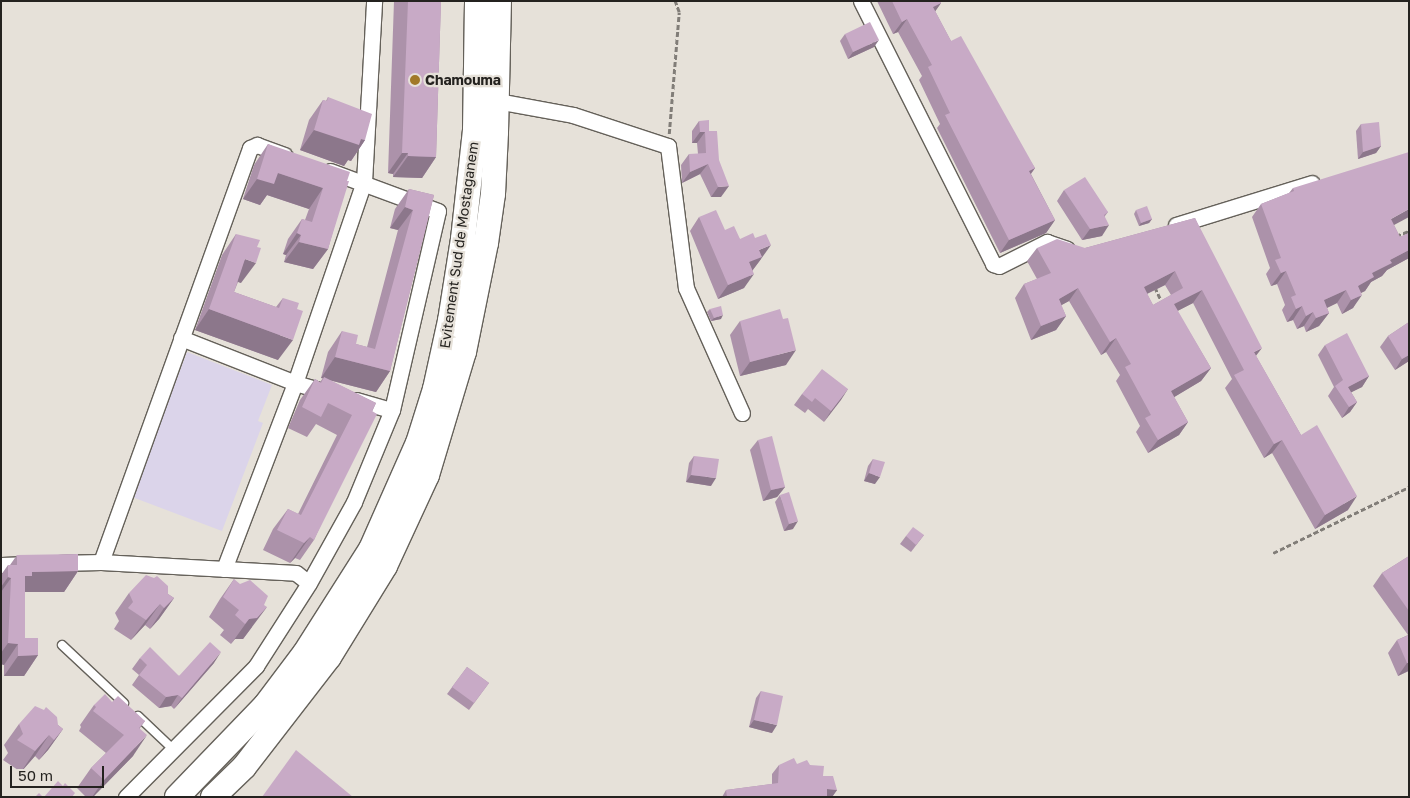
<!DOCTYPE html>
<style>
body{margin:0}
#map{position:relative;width:1410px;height:798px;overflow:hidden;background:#e6e1d9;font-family:"Golos Text",sans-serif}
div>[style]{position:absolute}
.education>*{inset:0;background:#dbd4ea}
.path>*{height:2.5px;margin-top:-1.25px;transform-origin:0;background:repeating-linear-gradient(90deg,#817d78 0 5px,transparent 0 7.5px)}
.roads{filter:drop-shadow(1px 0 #65615a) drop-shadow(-1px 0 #65615a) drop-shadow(0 1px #65615a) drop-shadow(0 -1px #65615a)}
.service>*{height:8px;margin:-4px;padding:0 4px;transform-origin:4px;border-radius:4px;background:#fff}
.minor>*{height:15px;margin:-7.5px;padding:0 7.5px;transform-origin:7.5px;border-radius:7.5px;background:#fff}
.trunk>*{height:24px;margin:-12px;padding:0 12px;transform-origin:12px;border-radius:12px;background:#fff}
.wall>*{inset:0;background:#ac92aa}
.shaded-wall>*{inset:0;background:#8c778b}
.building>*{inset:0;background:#c8aac6}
.dots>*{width:14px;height:14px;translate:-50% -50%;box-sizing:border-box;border:2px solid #e6e1d9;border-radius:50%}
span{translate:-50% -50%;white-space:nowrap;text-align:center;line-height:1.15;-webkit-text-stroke:4.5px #e6e1d9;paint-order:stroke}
.poi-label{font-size:14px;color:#24221f;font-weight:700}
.left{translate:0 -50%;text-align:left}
.street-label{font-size:14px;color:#24221f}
.frame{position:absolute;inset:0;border:2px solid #24221f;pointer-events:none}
.scale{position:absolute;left:10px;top:766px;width:94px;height:22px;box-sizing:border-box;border:2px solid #24221f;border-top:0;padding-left:6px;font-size:15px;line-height:18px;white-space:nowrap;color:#24221f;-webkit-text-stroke:4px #e6e1d9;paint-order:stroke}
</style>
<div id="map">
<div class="education">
<div style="clip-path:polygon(187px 352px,272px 385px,258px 421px,263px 423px,222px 531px,132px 497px)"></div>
</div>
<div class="path">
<div style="left:669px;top:134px;width:122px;rotate:-85.3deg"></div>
<div style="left:679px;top:12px;width:12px;rotate:-110deg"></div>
<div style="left:1396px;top:236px;width:14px;rotate:-21deg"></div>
<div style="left:1155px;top:287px;width:17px;rotate:65deg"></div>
<div style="left:1273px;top:553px;width:151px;rotate:-25.9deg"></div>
</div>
<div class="roads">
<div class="service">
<div style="left:62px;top:645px;width:85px;rotate:43.1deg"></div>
<div style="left:138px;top:716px;width:50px;rotate:43.4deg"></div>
</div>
<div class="minor">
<div style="left:861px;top:1px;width:294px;rotate:63.3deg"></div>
<div style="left:993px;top:264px;width:6px;rotate:18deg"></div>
<div style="left:999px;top:266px;width:54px;rotate:-26.6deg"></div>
<div style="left:1047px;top:242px;width:21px;rotate:19deg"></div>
<div style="left:497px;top:101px;width:77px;rotate:10.4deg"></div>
<div style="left:573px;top:115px;width:100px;rotate:18.1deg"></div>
<div style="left:668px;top:146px;width:143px;rotate:82.8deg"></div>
<div style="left:686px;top:288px;width:137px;rotate:65.9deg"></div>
<div style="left:1176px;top:225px;width:142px;rotate:-17.2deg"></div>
<div style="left:181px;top:338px;width:123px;rotate:21.5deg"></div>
<div style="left:295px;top:383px;width:35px;rotate:16deg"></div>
<div style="left:356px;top:400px;width:37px;rotate:16deg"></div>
<div style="left:101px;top:562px;width:440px;rotate:-70.2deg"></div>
<div style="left:250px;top:148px;width:8px;rotate:-23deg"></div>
<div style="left:257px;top:145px;width:29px;rotate:20deg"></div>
<div style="left:57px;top:563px;width:44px;rotate:-1.3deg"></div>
<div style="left:101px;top:562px;width:195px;rotate:3.2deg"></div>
<div style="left:296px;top:573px;width:16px;rotate:38deg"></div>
<div style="left:1px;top:565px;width:31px;rotate:-2deg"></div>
<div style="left:224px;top:569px;width:199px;rotate:-69.1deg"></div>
<div style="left:295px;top:383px;width:213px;rotate:-71.1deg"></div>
<div style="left:364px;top:182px;width:181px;rotate:-86.8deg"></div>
<div style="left:126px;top:797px;width:185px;rotate:-45.2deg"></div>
<div style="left:256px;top:666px;width:98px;rotate:-57.4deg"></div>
<div style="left:309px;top:583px;width:93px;rotate:-60.9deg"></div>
<div style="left:354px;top:502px;width:100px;rotate:-67.6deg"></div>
<div style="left:392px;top:410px;width:204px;rotate:-77deg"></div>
<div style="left:438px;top:211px;width:115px;rotate:-159.7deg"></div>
</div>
<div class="trunk">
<div style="left:177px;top:797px;width:127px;rotate:-46deg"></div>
<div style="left:265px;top:706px;width:66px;rotate:-53deg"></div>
<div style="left:305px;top:653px;width:123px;rotate:-57.6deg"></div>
<div style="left:371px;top:549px;width:116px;rotate:-66.1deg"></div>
<div style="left:418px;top:443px;width:57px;rotate:-72.5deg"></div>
<div style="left:435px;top:389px;width:70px;rotate:-77.6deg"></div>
<div style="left:450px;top:321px;width:83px;rotate:-81deg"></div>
<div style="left:463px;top:239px;width:110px;rotate:-83.7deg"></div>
<div style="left:475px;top:130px;width:129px;rotate:-89.1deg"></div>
<div style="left:213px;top:797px;width:43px;rotate:-44.1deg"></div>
<div style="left:244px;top:767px;width:139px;rotate:-52.3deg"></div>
<div style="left:329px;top:657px;width:107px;rotate:-58.4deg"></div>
<div style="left:385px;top:566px;width:100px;rotate:-65.2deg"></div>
<div style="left:427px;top:475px;width:128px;rotate:-73.3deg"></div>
<div style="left:464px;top:352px;width:111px;rotate:-78.6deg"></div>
<div style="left:486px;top:243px;width:49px;rotate:-81.9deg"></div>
<div style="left:493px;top:194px;width:62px;rotate:-87.2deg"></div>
<div style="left:496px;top:132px;width:131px;rotate:-88.7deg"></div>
</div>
</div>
<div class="wall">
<div style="clip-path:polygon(394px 1px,441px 1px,436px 157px,422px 178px,393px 177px,393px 174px,388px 173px)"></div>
<div style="clip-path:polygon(877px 1px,940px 1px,941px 3px,935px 11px,951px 41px,1035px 168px,1031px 174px,1055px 220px,1046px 233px,1000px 253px,937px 128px,940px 124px,919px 80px,922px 76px,898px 32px,893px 34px)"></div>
<div style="clip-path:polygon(845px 34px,874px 47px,848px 59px,840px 41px)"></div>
<div style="clip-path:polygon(328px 97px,365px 140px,351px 161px,348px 160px,344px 166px,300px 150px,309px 120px,323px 100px,326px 101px)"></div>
<div style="clip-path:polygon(699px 121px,709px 131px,721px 197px,711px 197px,700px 174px,682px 183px,681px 165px,689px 154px,698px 154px,697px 143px,692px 143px,692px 131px)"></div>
<div style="clip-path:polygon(1361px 124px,1381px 146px,1376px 153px,1358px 159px,1356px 131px)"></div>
<div style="clip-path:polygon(268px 144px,347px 181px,328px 249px,313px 269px,284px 262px,286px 255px,283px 254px,288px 239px,302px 219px,305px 220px,309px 209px,267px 195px,260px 205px,243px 199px,254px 165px)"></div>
<div style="clip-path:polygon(1293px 188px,1394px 225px,1400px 237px,1409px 233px,1409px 258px,1387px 270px,1382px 276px,1371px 282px,1365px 291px,1361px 293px,1353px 308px,1342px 314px,1337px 303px,1327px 308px,1329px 313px,1319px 326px,1306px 332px,1304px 326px,1297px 329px,1293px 320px,1287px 322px,1282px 310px,1285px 305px,1277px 284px,1271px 286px,1266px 274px,1270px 268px,1252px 217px,1261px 204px,1289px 193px)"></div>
<div style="clip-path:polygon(409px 189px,434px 195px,390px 371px,376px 392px,329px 380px,376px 403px,314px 540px,300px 560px,295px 558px,290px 563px,263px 550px,273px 529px,288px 509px,298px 514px,337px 435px,316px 424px,307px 437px,288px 428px,300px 400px,315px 379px,320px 382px,323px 378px,321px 378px,328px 352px,342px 331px,356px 344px,367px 347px,398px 230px,390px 228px,395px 209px)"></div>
<div style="clip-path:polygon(1064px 190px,1108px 212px,1105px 216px,1102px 236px,1082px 240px,1057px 201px)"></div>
<div style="clip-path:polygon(1136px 210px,1152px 219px,1149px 223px,1139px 226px,1134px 214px)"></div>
<div style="clip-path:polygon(699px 217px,740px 239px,761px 259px,752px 271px,744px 288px,718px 299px,690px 231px)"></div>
<div style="clip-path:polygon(evenodd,1195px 218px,1256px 356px,1301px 435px,1348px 510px,1315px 529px,1272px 453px,1264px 458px,1225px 388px,1232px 379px,1193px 303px,1177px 311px,1211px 368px,1201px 381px,1174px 397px,1188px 422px,1179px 435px,1148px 453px,1136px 432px,1140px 426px,1116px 381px,1120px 375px,1106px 352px,1101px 355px,1069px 301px,1061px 305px,1066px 316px,1056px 330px,1031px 340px,1015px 298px,1024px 284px,1037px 279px,1027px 261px,1037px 248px,1085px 248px,1195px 218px,1165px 285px,1171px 295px,1153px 305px,1147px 294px,1165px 285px)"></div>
<div style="clip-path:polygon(236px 234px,241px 283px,238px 282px,234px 292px,276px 307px,283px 298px,278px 360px,195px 330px,222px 255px)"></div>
<div style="clip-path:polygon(710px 309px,721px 319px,711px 321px,707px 312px)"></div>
<div style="clip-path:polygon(740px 321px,786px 365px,740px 376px,730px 335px)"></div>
<div style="clip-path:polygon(1409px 322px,1409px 361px,1395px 370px,1380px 347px,1388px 336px)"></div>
<div style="clip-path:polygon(1325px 345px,1369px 376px,1362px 387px,1351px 392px,1357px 402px,1350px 412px,1342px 418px,1328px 396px,1334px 387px,1318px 355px)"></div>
<div style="clip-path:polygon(848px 389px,824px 422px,808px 409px,805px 413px,794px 405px,802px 394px)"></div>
<div style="clip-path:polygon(758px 440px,785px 487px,777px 497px,763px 501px,750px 450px)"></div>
<div style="clip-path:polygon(694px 456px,711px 486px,686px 482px,689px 463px)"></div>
<div style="clip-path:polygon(873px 459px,875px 484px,864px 481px,868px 466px)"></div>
<div style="clip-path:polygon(780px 495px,793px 529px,784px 531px,775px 502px)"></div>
<div style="clip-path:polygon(924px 535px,911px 552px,900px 544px,906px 536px)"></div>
<div style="clip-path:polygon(17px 555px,78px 571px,64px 592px,25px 592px,25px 638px,38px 655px,24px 676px,4px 676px,4px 665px,1px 664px,1px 575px,8px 565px,10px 565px)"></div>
<div style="clip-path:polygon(1409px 556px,1409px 671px,1398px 676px,1388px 653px,1397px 640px,1408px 635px,1373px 586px,1382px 573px)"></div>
<div style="clip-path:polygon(234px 579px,252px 627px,243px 639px,235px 639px,231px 644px,220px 635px,224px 630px,209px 617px,220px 599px)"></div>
<div style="clip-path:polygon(129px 593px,168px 594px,174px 598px,159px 619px,150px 629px,145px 625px,131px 640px,114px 629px,119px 621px,115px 613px)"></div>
<div style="clip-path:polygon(140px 658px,179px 676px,214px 663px,174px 709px,171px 706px,159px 708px,132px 685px,139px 675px,132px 669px)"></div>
<div style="clip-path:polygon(467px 667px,489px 683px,469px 710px,447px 694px)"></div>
<div style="clip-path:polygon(761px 691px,772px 733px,749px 727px,756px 698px)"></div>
<div style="clip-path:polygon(112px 702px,145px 721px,140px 728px,133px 756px,93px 797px,86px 797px,77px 788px,91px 768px,106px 753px,79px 731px,81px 727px,80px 725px,94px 705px)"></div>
<div style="clip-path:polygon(19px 724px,58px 725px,63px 729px,48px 750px,39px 760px,35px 756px,21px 772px,3px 760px,8px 753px,4px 745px)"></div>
<div style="clip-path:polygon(797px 764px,810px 765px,823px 776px,837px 790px,832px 797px,722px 797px,726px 790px,772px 784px,772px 774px,779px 765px)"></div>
</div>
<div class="shaded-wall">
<div style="clip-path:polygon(941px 3px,932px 16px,933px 7px)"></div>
<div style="clip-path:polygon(907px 19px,898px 32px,893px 34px,902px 22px)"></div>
<div style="clip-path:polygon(879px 40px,874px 47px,848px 59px,853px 52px)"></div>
<div style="clip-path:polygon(314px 130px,361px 139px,365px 140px,351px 161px,348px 160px,344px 166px,300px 150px)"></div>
<div style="clip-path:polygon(700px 132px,705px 132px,697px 143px,692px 143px)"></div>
<div style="clip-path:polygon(1381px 146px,1376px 153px,1358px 159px,1363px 152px)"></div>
<div style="clip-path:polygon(402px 153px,408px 153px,393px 174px,388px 173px)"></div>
<div style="clip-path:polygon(408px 156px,436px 157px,422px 178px,393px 177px)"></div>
<div style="clip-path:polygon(708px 164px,700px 174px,682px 183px,690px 172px)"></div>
<div style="clip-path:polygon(1035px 168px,1026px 180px,1029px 171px)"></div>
<div style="clip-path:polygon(278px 173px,323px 188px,309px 209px,267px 195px,260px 205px,243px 199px,257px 179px)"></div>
<div style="clip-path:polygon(729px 186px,721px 197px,711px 197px,718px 187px)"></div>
<div style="clip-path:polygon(405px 207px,413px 210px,398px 230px,390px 228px)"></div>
<div style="clip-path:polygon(1409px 209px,1409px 217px,1381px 232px,1391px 219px)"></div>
<div style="clip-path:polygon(1152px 219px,1149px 223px,1139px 226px,1141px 223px)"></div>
<div style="clip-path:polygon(1055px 220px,1046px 233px,1000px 253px,1009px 240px)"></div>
<div style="clip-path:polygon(1109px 225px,1102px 236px,1082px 240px,1090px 229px)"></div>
<div style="clip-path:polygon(297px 233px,301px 235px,286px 255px,283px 254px)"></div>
<div style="clip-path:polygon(299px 242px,328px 249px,313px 269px,284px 262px)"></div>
<div style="clip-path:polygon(771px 245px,761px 259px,752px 271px,749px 262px,759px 250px)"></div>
<div style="clip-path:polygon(1409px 250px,1409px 258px,1387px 270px,1382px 276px,1371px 282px,1365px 291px,1350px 298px,1358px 286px,1372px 273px,1390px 260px)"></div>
<div style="clip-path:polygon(245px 259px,256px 263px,241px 283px,231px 279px)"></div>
<div style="clip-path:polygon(1175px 271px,1165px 285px,1134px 300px,1144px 287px)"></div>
<div style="clip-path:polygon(1286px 271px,1277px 284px,1271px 286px,1281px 273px)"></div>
<div style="clip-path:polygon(754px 274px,744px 288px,718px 299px,728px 285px)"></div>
<div style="clip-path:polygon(1078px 288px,1069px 301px,1049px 312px,1059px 299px)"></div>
<div style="clip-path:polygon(1202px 290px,1193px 303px,1164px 318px,1174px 304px)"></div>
<div style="clip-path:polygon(1346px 290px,1337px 303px,1314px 314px,1324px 300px)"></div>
<div style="clip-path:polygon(1362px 295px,1353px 308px,1342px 314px,1351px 300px)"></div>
<div style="clip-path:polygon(1302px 306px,1293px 320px,1287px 322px,1296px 309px)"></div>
<div style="clip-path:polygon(209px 309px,293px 340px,278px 360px,195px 330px)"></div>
<div style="clip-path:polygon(1313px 312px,1304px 326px,1297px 329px,1306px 316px)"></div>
<div style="clip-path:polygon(1329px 313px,1319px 326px,1306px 332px,1316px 318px)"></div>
<div style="clip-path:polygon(723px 315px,721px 319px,711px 321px,714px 318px)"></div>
<div style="clip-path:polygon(1066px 316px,1056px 330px,1031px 340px,1041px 326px)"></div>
<div style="clip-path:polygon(1116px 338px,1106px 352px,1101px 355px,1110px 342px)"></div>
<div style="clip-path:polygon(1262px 348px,1252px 361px,1254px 352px)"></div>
<div style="clip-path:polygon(796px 350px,786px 365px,740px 376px,750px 362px)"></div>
<div style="clip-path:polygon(1409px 355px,1409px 361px,1395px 370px,1402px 359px)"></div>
<div style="clip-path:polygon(335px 357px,390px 371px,376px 392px,321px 378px)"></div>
<div style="clip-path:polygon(1211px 368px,1201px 381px,1161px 405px,1171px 391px)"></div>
<div style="clip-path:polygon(1369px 376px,1362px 387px,1342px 397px,1348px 387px)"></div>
<div style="clip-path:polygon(848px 389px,841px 400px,824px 422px,831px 411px)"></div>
<div style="clip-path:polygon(1357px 402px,1350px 412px,1342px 418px,1349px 407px)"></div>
<div style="clip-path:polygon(1188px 422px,1179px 435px,1148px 453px,1158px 440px)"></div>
<div style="clip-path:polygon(1282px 440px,1272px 453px,1264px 458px,1274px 444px)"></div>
<div style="clip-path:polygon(869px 473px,880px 477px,875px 484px,864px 481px)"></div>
<div style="clip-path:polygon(691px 475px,716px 478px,711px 486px,686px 482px)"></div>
<div style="clip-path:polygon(785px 487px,777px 497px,763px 501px,771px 490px)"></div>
<div style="clip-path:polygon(1357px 496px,1348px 510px,1315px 529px,1325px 515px)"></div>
<div style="clip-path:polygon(798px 521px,793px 529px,784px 531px,789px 524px)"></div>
<div style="clip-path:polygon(310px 537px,295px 558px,290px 563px,304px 543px)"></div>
<div style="clip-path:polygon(78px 571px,64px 592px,20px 592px,25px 576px,32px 572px)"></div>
<div style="clip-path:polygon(8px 577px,11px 578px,1px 592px,1px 587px)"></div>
<div style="clip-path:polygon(174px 598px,159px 619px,150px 629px,164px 608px)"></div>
<div style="clip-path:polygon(160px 604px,145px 625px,131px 640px,146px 620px)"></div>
<div style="clip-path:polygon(267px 607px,243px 639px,235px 639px,231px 644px,249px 619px)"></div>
<div style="clip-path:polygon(8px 643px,18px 644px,4px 665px,1px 664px,1px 653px)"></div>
<div style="clip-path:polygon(221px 652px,214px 663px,174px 709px,182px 698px)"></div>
<div style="clip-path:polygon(38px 655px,24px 676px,4px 676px,18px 656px)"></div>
<div style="clip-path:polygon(1409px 662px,1408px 671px,1398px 676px,1407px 663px)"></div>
<div style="clip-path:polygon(178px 695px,171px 706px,159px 708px,166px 697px)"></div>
<div style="clip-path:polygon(754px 720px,777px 725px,772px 733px,749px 727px)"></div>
<div style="clip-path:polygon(63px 729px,48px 750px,39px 760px,54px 740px)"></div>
<div style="clip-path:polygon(49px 735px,35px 756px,21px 772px,35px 751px)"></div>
<div style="clip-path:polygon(147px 735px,133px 756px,93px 797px,92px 797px,104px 780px)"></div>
<div style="clip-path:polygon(827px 789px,837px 790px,832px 797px,822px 797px)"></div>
</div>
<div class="building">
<div style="clip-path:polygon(408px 1px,441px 1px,436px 157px,408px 156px,408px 153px,402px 153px)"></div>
<div style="clip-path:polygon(892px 1px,940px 1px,941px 3px,933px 7px,951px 41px,961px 36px,1035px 168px,1029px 171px,1055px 220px,1009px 240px,945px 115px,950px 113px,928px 67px,932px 65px,907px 19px,902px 22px)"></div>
<div style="clip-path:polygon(870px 22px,879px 40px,853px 52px,845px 34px)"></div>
<div style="clip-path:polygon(328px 97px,372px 114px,365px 140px,361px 139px,359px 145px,314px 130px,323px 100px,327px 101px)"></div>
<div style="clip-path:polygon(709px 120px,709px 131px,717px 131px,719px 160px,729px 186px,718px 187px,708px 164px,690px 172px,689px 154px,706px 153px,705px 132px,700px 132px,699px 121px)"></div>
<div style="clip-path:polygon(1379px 122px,1381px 146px,1363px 152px,1361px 124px)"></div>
<div style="clip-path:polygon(268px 144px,350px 172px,347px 181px,349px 181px,328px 249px,299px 242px,301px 235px,297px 233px,302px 219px,312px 222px,323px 188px,278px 173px,274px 184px,257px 179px)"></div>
<div style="clip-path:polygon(1409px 152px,1409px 209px,1391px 219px,1400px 237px,1409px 233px,1409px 250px,1390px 260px,1392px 263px,1372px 273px,1374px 277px,1358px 286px,1362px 295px,1351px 300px,1346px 290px,1324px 300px,1329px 313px,1316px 318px,1313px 312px,1306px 316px,1302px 306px,1296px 309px,1291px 297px,1296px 295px,1286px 271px,1281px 273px,1275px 260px,1281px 258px,1261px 204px,1294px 191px,1293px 188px)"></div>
<div style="clip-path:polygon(1085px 177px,1108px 212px,1104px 215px,1109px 225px,1090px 229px,1064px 190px)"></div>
<div style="clip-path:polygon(409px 189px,434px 195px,390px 371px,335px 357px,342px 331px,358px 335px,356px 344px,375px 349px,413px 210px,405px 207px)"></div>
<div style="clip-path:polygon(1147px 206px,1152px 219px,1141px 223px,1136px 210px)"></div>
<div style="clip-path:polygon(716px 210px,725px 230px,734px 226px,740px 239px,753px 233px,755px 238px,766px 234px,771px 245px,759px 250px,762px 257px,749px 262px,754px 274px,728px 285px,699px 217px)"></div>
<div style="clip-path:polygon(evenodd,1195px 218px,1262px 348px,1254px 352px,1301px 435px,1317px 425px,1357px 496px,1325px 515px,1282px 440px,1274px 444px,1234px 375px,1244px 370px,1202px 290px,1174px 304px,1211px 368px,1171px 391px,1188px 422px,1158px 440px,1145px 418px,1151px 415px,1125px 367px,1131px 364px,1116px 338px,1110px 342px,1078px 288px,1059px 299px,1066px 316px,1041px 326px,1024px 284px,1051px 273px,1037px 248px,1057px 239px,1085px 248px,1195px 218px,1175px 271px,1183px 288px,1153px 305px,1144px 287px,1175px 271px)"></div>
<div style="clip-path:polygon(236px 234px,260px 240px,257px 247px,261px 248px,256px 263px,245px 259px,234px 292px,279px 308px,283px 298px,299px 303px,297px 309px,303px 311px,293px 340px,209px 309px)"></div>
<div style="clip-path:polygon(721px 306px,723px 315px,714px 318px,710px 309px)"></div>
<div style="clip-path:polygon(780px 309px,783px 319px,788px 318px,796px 350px,750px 362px,740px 321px)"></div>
<div style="clip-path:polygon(1409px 322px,1409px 355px,1402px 359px,1388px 336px)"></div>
<div style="clip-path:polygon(1347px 333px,1369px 376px,1348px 387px,1357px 402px,1349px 407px,1335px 386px,1343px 380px,1325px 345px)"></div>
<div style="clip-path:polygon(822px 369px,848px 389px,831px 411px,815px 398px,812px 402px,802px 394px)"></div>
<div style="clip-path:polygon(324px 377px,376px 403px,372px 411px,377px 414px,314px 540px,310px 537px,304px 543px,277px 530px,288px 509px,301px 515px,352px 415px,328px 403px,321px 417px,302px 407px,315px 379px,321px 383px)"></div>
<div style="clip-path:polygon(772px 436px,785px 487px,771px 490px,758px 440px)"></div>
<div style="clip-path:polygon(694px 456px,719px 459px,716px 478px,691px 475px)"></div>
<div style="clip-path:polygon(873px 459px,885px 462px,880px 477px,869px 473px)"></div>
<div style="clip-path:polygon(789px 492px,798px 521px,789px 524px,780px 495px)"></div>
<div style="clip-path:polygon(913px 527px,924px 535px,916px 545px,906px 536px)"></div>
<div style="clip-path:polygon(78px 554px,78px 571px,32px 572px,32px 576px,25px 576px,25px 638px,38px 638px,38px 655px,18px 656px,18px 644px,8px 643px,11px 578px,8px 577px,8px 565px,17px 565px,17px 555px)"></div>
<div style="clip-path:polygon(1409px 556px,1409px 611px,1382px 573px)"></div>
<div style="clip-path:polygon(146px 575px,154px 578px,157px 576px,168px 586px,168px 594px,174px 598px,164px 608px,160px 604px,146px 620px,128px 608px,133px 602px,129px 593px)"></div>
<div style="clip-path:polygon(234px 579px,240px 584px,250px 580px,268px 596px,264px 605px,267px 607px,257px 618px,249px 619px,245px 624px,235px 615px,239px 610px,223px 597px)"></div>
<div style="clip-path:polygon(1409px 635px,1409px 663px,1407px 663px,1397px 640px)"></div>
<div style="clip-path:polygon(210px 642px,221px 652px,182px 698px,178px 695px,166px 697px,139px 675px,147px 665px,140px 658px,150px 647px,179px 676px)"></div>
<div style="clip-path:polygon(467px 667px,489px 683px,474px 703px,452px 687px)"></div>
<div style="clip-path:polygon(761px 691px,783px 696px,777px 725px,754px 720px)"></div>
<div style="clip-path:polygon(105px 694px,112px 702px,118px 696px,145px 721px,139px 728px,147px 735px,104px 780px,91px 768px,124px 735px,93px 711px,96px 707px,94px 705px)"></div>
<div style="clip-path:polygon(35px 706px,44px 710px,46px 707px,57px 717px,58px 725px,63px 729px,54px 740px,49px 735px,35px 751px,17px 740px,23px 734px,19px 724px)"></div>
<div style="clip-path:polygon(296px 750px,353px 797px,262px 797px)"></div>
<div style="clip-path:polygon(794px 758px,797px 764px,807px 760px,810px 765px,824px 766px,823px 776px,833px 776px,837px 790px,827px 789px,827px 797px,727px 797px,726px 790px,778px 783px,779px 765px)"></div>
<div style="clip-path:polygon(58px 781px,63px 786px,65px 783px,75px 793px,72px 797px,44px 797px)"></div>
<div style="clip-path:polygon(39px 793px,43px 797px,35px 797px)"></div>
</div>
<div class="dots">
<div style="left:415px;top:80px;background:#a17927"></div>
</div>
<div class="poi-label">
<span class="left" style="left:425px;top:80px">Chamouma</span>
</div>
<div class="street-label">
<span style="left:459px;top:245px;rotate:-82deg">Evitement Sud de Mostaganem</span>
</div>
<div class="frame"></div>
<div class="scale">50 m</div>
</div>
